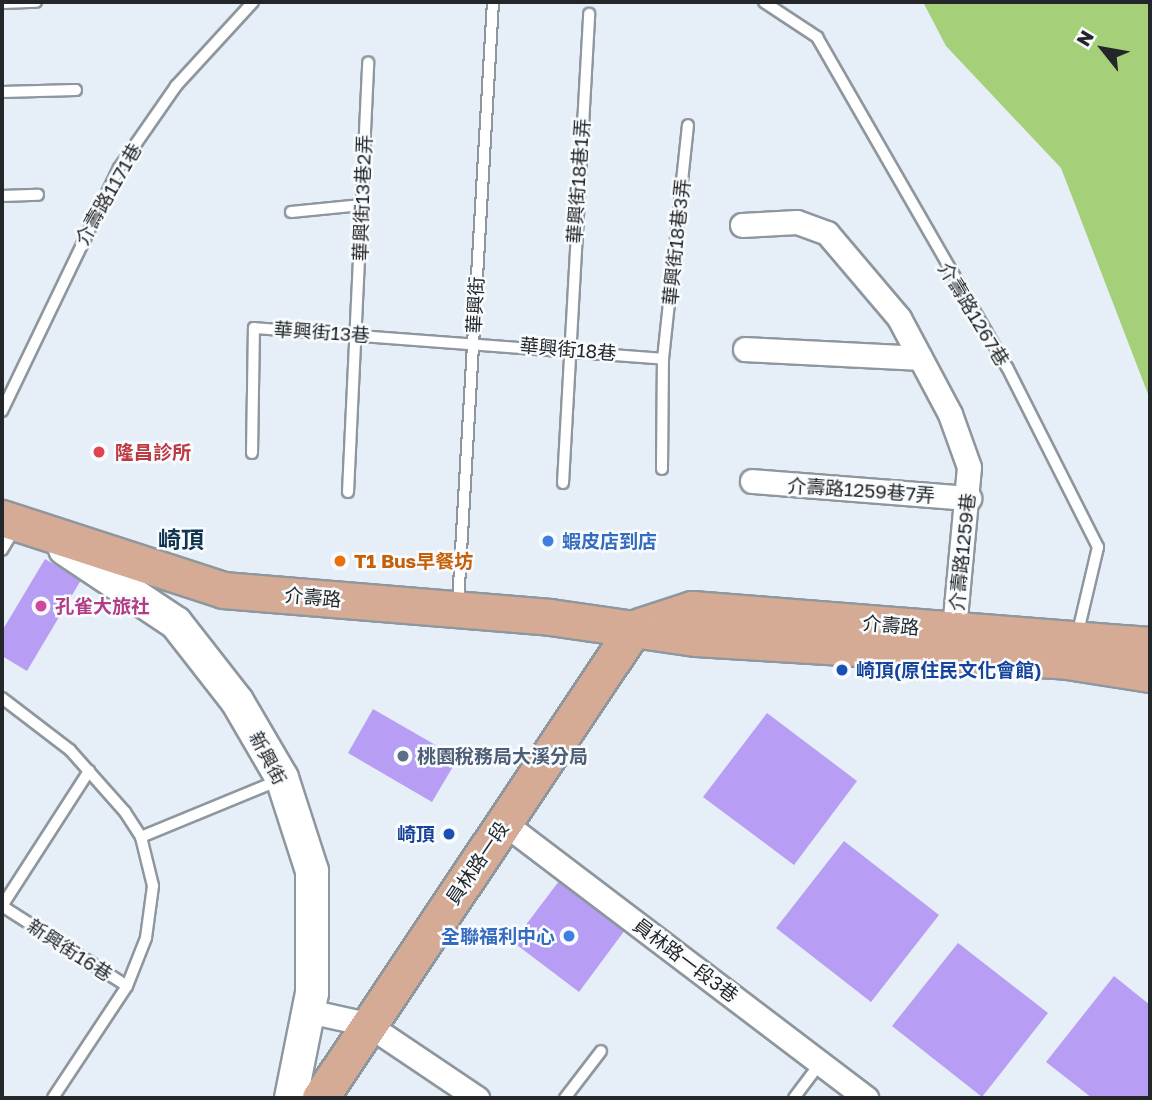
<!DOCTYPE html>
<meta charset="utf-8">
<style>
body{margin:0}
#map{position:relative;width:1152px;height:1100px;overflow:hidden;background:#e6eff7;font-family:"Golos Text","Noto Sans TC",sans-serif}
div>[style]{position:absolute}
.forest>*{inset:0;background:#a5cf78}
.building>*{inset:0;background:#b79ef4}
.roads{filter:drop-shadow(2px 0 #8e979e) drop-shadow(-2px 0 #8e979e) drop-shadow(0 2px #8e979e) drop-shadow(0 -2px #8e979e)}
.lane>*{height:10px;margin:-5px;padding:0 5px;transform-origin:5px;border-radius:5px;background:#fff}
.street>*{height:23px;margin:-11.5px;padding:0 11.5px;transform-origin:11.5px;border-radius:11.5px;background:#fff}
.secondary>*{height:32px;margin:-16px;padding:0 16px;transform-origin:16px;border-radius:16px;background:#fff}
.primary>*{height:35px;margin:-17.5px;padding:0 17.5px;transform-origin:17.5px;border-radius:17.5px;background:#d6ab95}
.dots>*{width:19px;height:19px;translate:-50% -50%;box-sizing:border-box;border:4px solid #f8fcff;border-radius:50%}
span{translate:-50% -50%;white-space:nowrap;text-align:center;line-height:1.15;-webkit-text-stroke:5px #f8fcff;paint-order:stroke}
.street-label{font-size:19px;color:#24272a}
.health-label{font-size:19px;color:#be3a42;font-weight:700}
.left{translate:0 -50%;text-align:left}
.shop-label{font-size:19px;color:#366cbe;font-weight:700}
.right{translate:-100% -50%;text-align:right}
.food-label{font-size:19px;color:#c56008;font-weight:700}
.hotel-label{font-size:19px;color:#b23c85;font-weight:700}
.transit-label{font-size:19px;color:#164399;font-weight:700}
.service-label{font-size:19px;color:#4e5e75;font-weight:700}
.quarter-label{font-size:23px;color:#10344d;font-weight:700}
.frame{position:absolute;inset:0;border:4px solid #24272a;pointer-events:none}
.north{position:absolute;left:1068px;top:14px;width:70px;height:70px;-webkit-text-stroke:5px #f8fcff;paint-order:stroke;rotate:301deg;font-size:19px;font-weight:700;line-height:28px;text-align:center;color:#24272a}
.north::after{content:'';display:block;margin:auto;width:24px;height:32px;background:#24272a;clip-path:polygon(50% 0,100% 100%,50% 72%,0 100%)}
</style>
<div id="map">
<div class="forest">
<div style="clip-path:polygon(923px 2px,1150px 2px,1150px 502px,1148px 394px,1061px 168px,946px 46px)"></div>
</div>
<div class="building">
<div style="clip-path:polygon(45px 559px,81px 580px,27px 671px,2px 656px,2px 631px)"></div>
<div style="clip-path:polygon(373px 709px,458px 758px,432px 802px,348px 753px)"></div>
<div style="clip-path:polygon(767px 713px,857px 781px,794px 865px,703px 797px)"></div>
<div style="clip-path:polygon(844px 841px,939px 915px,871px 1002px,776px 928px)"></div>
<div style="clip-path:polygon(559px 881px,625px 930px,579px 992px,513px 942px)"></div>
<div style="clip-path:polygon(958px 943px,1048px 1013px,982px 1097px,892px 1026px)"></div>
<div style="clip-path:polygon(1114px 976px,1150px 1005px,1150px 1098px,1092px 1098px,1046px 1062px)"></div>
</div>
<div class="roads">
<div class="lane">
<div style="left:764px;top:2px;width:64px;rotate:33.4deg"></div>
<div style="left:817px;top:37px;width:381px;rotate:60.1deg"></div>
<div style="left:1007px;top:367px;width:202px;rotate:63.2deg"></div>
<div style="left:1098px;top:547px;width:91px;rotate:103.3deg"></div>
<div style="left:2px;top:3px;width:34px;rotate:-2deg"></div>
<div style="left:2px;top:92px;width:74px;rotate:-1.5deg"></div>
<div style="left:2px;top:196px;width:36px;rotate:-2deg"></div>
<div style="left:291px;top:212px;width:71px;rotate:-5.6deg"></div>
<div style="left:2px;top:411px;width:270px;rotate:-64.3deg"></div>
<div style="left:119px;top:168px;width:100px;rotate:-55.2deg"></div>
<div style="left:176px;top:86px;width:114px;rotate:-47.5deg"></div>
<div style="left:252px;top:453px;width:125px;rotate:-89.1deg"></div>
<div style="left:254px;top:328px;width:410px;rotate:4.3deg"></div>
<div style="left:662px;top:469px;width:110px;rotate:-89.5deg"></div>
<div style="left:663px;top:359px;width:235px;rotate:-83.9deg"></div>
<div style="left:563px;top:483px;width:470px;rotate:-86.8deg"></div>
<div style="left:348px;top:492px;width:430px;rotate:-87.3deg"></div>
<div style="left:2px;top:550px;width:26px;rotate:-59deg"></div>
<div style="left:458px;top:603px;width:602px;rotate:-86.67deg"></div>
<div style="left:2px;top:698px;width:86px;rotate:37.4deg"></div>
<div style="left:70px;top:750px;width:83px;rotate:48.4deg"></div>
<div style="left:125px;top:812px;width:30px;rotate:57deg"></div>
<div style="left:141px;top:837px;width:50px;rotate:76.2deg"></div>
<div style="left:153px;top:886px;width:52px;rotate:97.7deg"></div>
<div style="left:146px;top:938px;width:52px;rotate:111.6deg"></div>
<div style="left:127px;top:986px;width:134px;rotate:123.5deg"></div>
<div style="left:141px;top:837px;width:149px;rotate:-22.4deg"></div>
<div style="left:2px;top:906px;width:161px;rotate:-57.2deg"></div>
<div style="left:2px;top:906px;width:148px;rotate:32.6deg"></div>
<div style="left:565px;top:1098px;width:59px;rotate:-52.5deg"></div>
<div style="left:794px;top:1098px;width:45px;rotate:-53.1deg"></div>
</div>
<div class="street">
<div style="left:742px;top:225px;width:55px;rotate:-3.1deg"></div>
<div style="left:797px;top:222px;width:32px;rotate:20deg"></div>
<div style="left:827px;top:233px;width:111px;rotate:49.7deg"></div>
<div style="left:899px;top:318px;width:109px;rotate:62deg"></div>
<div style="left:950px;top:414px;width:56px;rotate:70.3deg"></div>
<div style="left:969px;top:467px;width:164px;rotate:95.3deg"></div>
<div style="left:745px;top:349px;width:175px;rotate:2.9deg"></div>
<div style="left:752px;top:481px;width:218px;rotate:4.5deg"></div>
<div style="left:504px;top:823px;width:455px;rotate:37.2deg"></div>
<div style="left:308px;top:1011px;width:60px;rotate:12.4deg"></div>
<div style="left:367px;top:1024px;width:133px;rotate:33.9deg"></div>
</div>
<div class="secondary">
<div style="left:65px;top:549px;width:133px;rotate:33.7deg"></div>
<div style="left:176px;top:623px;width:99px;rotate:52deg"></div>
<div style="left:237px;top:701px;width:89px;rotate:59.7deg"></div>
<div style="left:282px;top:778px;width:98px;rotate:72.1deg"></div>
<div style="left:312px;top:871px;width:122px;rotate:90deg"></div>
<div style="left:312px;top:993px;width:107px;rotate:101.3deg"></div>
</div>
<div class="primary">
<div style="left:2px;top:518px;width:232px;rotate:18deg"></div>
<div style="left:223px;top:590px;width:328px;rotate:4.7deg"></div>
<div style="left:550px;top:617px;width:148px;rotate:8.2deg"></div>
<div style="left:696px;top:638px;width:372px;rotate:3.5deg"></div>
<div style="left:1067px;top:661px;width:84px;rotate:8.9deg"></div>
<div style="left:640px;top:626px;width:55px;rotate:-18.1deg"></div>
<div style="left:692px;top:609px;width:459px;rotate:4.5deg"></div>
<div style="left:320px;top:1098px;width:565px;rotate:-56.25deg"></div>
</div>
</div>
<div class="dots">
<div style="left:99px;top:452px;background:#e0444e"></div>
<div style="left:548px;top:541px;background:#3f7fe0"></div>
<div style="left:340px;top:561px;background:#e8710a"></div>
<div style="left:41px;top:606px;background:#d1479c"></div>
<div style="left:842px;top:670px;background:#1a4fb4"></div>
<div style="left:403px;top:756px;background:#5c6f8a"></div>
<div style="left:449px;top:834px;background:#1a4fb4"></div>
<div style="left:569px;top:936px;background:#3f7fe0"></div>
</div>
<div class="street-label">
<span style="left:578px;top:181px;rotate:-86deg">華興街18巷1弄</span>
<span style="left:108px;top:194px;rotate:-60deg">介壽路1171巷</span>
<span style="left:362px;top:198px;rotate:-88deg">華興街13巷2弄</span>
<span style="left:676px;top:242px;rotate:-84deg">華興街18巷3弄</span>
<span style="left:475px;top:305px;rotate:-87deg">華興街</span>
<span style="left:974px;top:314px;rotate:59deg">介壽路1267巷</span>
<span style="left:322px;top:332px;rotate:4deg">華興街13巷</span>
<span style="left:568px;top:349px;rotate:5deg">華興街18巷</span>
<span style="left:861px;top:490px;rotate:4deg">介壽路1259巷7弄</span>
<span style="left:962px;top:552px;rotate:-84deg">介壽路1259巷</span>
<span style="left:313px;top:597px;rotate:5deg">介壽路</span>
<span style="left:891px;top:625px;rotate:5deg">介壽路</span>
<span style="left:268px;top:758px;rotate:62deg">新興街</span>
<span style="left:477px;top:863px;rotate:-56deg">員林路一段</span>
<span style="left:70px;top:950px;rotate:33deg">新興街16巷</span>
<span style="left:686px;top:960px;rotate:37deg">員林路一段3巷</span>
</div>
<div class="health-label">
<span class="left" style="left:115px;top:452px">隆昌診所</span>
</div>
<div class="shop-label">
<span class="left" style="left:562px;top:541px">蝦皮店到店</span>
<span class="right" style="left:555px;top:936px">全聯福利中心</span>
</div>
<div class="food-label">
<span class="left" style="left:354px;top:561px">T1 Bus早餐坊</span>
</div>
<div class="hotel-label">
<span class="left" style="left:55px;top:606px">孔雀大旅社</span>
</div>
<div class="transit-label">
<span class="left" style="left:856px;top:670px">崎頂(原住民文化會館)</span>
<span class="right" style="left:435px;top:834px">崎頂</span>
</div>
<div class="service-label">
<span class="left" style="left:417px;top:756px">桃園稅務局大溪分局</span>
</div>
<div class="quarter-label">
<span style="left:181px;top:539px">崎頂</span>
</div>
<div class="frame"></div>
<div class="north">N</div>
</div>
